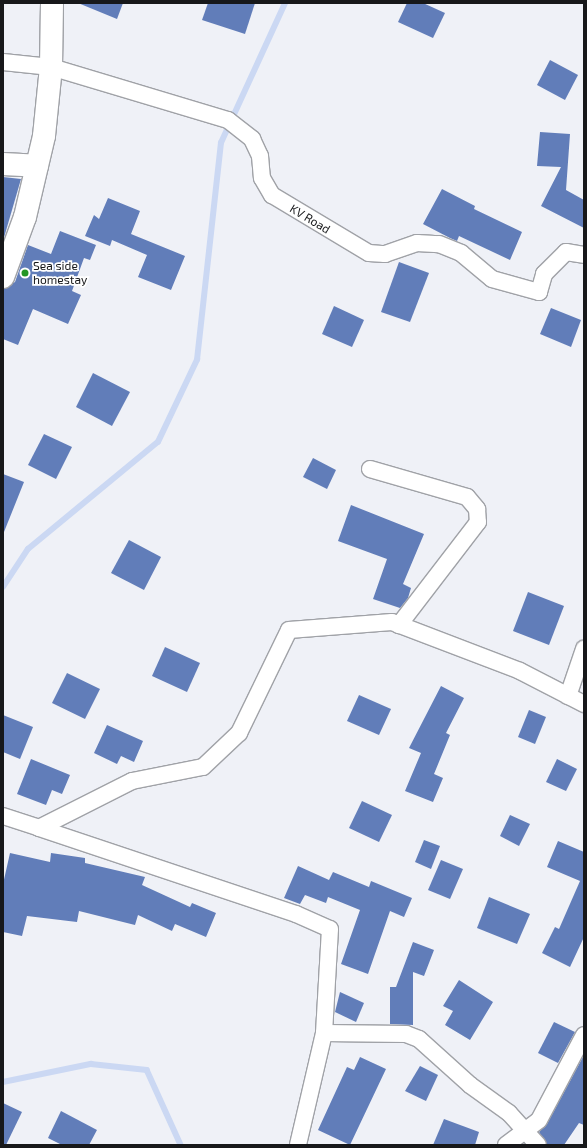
<!DOCTYPE html>
<style>
body{margin:0}
#map{position:relative;width:587px;height:1148px;overflow:hidden;background:#eff1f7;font-family:"Exo 2",sans-serif}
div>[style]{position:absolute}
.stream>*{height:5.5px;margin:-2.75px;padding:0 2.75px;transform-origin:2.75px;border-radius:2.75px;background:#cbd8f3}
.building>*{inset:0;background:#617db9}
.roads{filter:drop-shadow(1px 0 #a0a2a7) drop-shadow(-1px 0 #a0a2a7) drop-shadow(0 1px #a0a2a7) drop-shadow(0 -1px #a0a2a7)}
.street>*{height:16px;margin:-8px;padding:0 8px;transform-origin:8px;border-radius:8px;background:#fff}
.secondary>*{height:22px;margin:-11px;padding:0 11px;transform-origin:11px;border-radius:11px;background:#fff}
.dots>*{width:11px;height:11px;translate:-50% -50%;box-sizing:border-box;border:2px solid #fff;border-radius:50%}
span{translate:-50% -50%;white-space:nowrap;text-align:center;line-height:1.15;-webkit-text-stroke:3.5px #fff;paint-order:stroke}
.street-label{font-size:12px;color:#17181a}
.poi-label{font-size:12px;color:#17181a}
.left{translate:0 -50%;text-align:left}
.frame{position:absolute;inset:0;border:4px solid #17181a;pointer-events:none}
</style>
<div id="map">
<div class="stream">
<div style="left:3px;top:587px;width:45px;rotate:-56.7deg"></div>
<div style="left:28px;top:549px;width:168px;rotate:-39.5deg"></div>
<div style="left:158px;top:442px;width:91px;rotate:-64.6deg"></div>
<div style="left:197px;top:360px;width:218px;rotate:-83.7deg"></div>
<div style="left:221px;top:143px;width:154px;rotate:-65.4deg"></div>
<div style="left:3px;top:1082px;width:90px;rotate:-11.6deg"></div>
<div style="left:91px;top:1064px;width:56px;rotate:6.1deg"></div>
<div style="left:147px;top:1070px;width:82px;rotate:65.6deg"></div>
</div>
<div class="building">
<div style="clip-path:polygon(78px 3px,123px 3px,117px 19px)"></div>
<div style="clip-path:polygon(208px 3px,255px 3px,245px 34px,202px 20px)"></div>
<div style="clip-path:polygon(407px 3px,423px 3px,445px 13px,433px 38px,398px 22px)"></div>
<div style="clip-path:polygon(550px 60px,578px 75px,565px 100px,537px 85px)"></div>
<div style="clip-path:polygon(540px 132px,570px 134px,566px 190px,584px 200px,584px 228px,541px 206px,561px 167px,537px 166px)"></div>
<div style="clip-path:polygon(3px 177px,21px 179px,3px 241px)"></div>
<div style="clip-path:polygon(442px 189px,475px 206px,474px 209px,522px 232px,510px 260px,459px 236px,457px 241px,450px 238px,423px 224px)"></div>
<div style="clip-path:polygon(108px 198px,140px 211px,131px 234px,185px 256px,171px 290px,138px 277px,147px 255px,112px 240px,110px 246px,85px 236px,94px 215px,99px 219px)"></div>
<div style="clip-path:polygon(60px 231px,96px 245px,90px 260px,84px 258px,72px 291px,81px 295px,68px 324px,33px 309px,18px 345px,3px 339px,3px 289px,15px 282px,28px 245px,51px 254px)"></div>
<div style="clip-path:polygon(399px 262px,429px 273px,410px 322px,381px 312px)"></div>
<div style="clip-path:polygon(334px 306px,364px 320px,352px 347px,322px 334px)"></div>
<div style="clip-path:polygon(551px 308px,581px 320px,571px 347px,540px 334px)"></div>
<div style="clip-path:polygon(93px 373px,130px 392px,112px 426px,76px 407px)"></div>
<div style="clip-path:polygon(44px 434px,72px 447px,56px 479px,28px 465px)"></div>
<div style="clip-path:polygon(313px 458px,336px 470px,327px 489px,303px 477px)"></div>
<div style="clip-path:polygon(3px 474px,24px 482px,4px 532px,3px 532px)"></div>
<div style="clip-path:polygon(351px 505px,424px 534px,403px 584px,411px 588px,408px 598px,400px 608px,373px 599px,387px 559px,338px 541px)"></div>
<div style="clip-path:polygon(129px 540px,161px 557px,144px 590px,111px 573px)"></div>
<div style="clip-path:polygon(528px 592px,564px 606px,549px 645px,513px 631px)"></div>
<div style="clip-path:polygon(165px 647px,200px 663px,187px 692px,152px 676px)"></div>
<div style="clip-path:polygon(67px 673px,100px 689px,85px 719px,52px 703px)"></div>
<div style="clip-path:polygon(441px 686px,464px 698px,446px 733px,450px 735px,434px 774px,443px 778px,433px 802px,405px 791px,421px 753px,409px 748px)"></div>
<div style="clip-path:polygon(359px 695px,391px 709px,379px 735px,347px 721px)"></div>
<div style="clip-path:polygon(529px 710px,546px 717px,535px 744px,518px 737px)"></div>
<div style="clip-path:polygon(3px 715px,33px 727px,20px 759px,3px 752px)"></div>
<div style="clip-path:polygon(107px 725px,143px 741px,134px 762px,121px 756px,117px 764px,94px 753px)"></div>
<div style="clip-path:polygon(31px 759px,70px 775px,62px 794px,52px 790px,46px 805px,17px 794px)"></div>
<div style="clip-path:polygon(557px 759px,577px 769px,566px 791px,546px 782px)"></div>
<div style="clip-path:polygon(362px 801px,392px 815px,379px 842px,349px 828px)"></div>
<div style="clip-path:polygon(510px 815px,530px 824px,519px 846px,500px 836px)"></div>
<div style="clip-path:polygon(424px 840px,440px 846px,431px 869px,415px 862px)"></div>
<div style="clip-path:polygon(558px 841px,584px 852px,584px 937px,570px 967px,542px 953px,555px 927px,559px 929px,580px 881px,547px 867px)"></div>
<div style="clip-path:polygon(10px 853px,50px 862px,51px 853px,85px 858px,85px 863px,145px 877px,142px 885px,190px 907px,192px 903px,216px 913px,206px 937px,175px 924px,172px 931px,138px 915px,135px 925px,79px 911px,77px 922px,27px 916px,22px 936px,3px 932px,3px 884px)"></div>
<div style="clip-path:polygon(441px 860px,463px 869px,450px 899px,428px 890px)"></div>
<div style="clip-path:polygon(298px 866px,329px 880px,333px 872px,369px 887px,371px 881px,412px 898px,404px 917px,390px 911px,368px 974px,341px 964px,360px 910px,328px 897px,326px 903px,305px 895px,300px 904px,284px 898px)"></div>
<div style="clip-path:polygon(489px 897px,530px 914px,517px 944px,477px 928px)"></div>
<div style="clip-path:polygon(413px 942px,434px 950px,424px 976px,413px 972px,413px 1025px,390px 1024px,390px 987px,396px 987px)"></div>
<div style="clip-path:polygon(459px 980px,493px 1002px,470px 1040px,445px 1025px,453px 1011px,443px 1006px)"></div>
<div style="clip-path:polygon(340px 992px,364px 1003px,356px 1022px,335px 1012px)"></div>
<div style="clip-path:polygon(554px 1022px,575px 1032px,558px 1063px,538px 1053px)"></div>
<div style="clip-path:polygon(584px 1055px,584px 1125px,579px 1123px,564px 1145px,547px 1145px,539px 1132px,547px 1124px)"></div>
<div style="clip-path:polygon(360px 1057px,386px 1069px,350px 1145px,318px 1130px,347px 1067px,354px 1070px)"></div>
<div style="clip-path:polygon(420px 1066px,438px 1075px,426px 1101px,405px 1091px)"></div>
<div style="clip-path:polygon(3px 1103px,22px 1112px,6px 1145px,3px 1145px)"></div>
<div style="clip-path:polygon(61px 1111px,97px 1130px,89px 1145px,62px 1145px,48px 1138px)"></div>
<div style="clip-path:polygon(444px 1119px,479px 1132px,475px 1145px,433px 1145px)"></div>
</div>
<div class="roads">
<div class="street">
<div style="left:3px;top:62px;width:48px;rotate:5.9deg"></div>
<div style="left:51px;top:67px;width:185px;rotate:16.7deg"></div>
<div style="left:228px;top:120px;width:31px;rotate:38deg"></div>
<div style="left:252px;top:139px;width:19px;rotate:65deg"></div>
<div style="left:260px;top:156px;width:22px;rotate:85deg"></div>
<div style="left:262px;top:178px;width:20px;rotate:60deg"></div>
<div style="left:272px;top:195px;width:113px;rotate:30.9deg"></div>
<div style="left:369px;top:253px;width:16px;rotate:4deg"></div>
<div style="left:385px;top:254px;width:34px;rotate:-19deg"></div>
<div style="left:417px;top:243px;width:22px;rotate:3deg"></div>
<div style="left:439px;top:244px;width:24px;rotate:22deg"></div>
<div style="left:461px;top:253px;width:40px;rotate:40deg"></div>
<div style="left:492px;top:279px;width:49px;rotate:15.5deg"></div>
<div style="left:539px;top:292px;width:19px;rotate:-74deg"></div>
<div style="left:544px;top:274px;width:31px;rotate:-45deg"></div>
<div style="left:566px;top:252px;width:18px;rotate:9deg"></div>
<div style="left:370px;top:469px;width:101px;rotate:16.1deg"></div>
<div style="left:467px;top:497px;width:16px;rotate:50deg"></div>
<div style="left:477px;top:509px;width:13px;rotate:86deg"></div>
<div style="left:478px;top:522px;width:130px;rotate:127.5deg"></div>
<div style="left:568px;top:696px;width:50px;rotate:-71.2deg"></div>
<div style="left:3px;top:816px;width:38px;rotate:18deg"></div>
<div style="left:39px;top:828px;width:104px;rotate:-26.8deg"></div>
<div style="left:132px;top:781px;width:72px;rotate:-11.2deg"></div>
<div style="left:203px;top:767px;width:50px;rotate:-43.4deg"></div>
<div style="left:239px;top:733px;width:114px;rotate:-64.1deg"></div>
<div style="left:289px;top:630px;width:103px;rotate:-4.4deg"></div>
<div style="left:392px;top:622px;width:137px;rotate:20.9deg"></div>
<div style="left:520px;top:671px;width:72px;rotate:27.3deg"></div>
<div style="left:39px;top:828px;width:271px;rotate:18.5deg"></div>
<div style="left:296px;top:914px;width:37px;rotate:24deg"></div>
<div style="left:330px;top:929px;width:104px;rotate:93.3deg"></div>
<div style="left:324px;top:1033px;width:115px;rotate:103.1deg"></div>
<div style="left:324px;top:1033px;width:82px;rotate:0.7deg"></div>
<div style="left:406px;top:1034px;width:14px;rotate:21deg"></div>
<div style="left:419px;top:1039px;width:69px;rotate:42deg"></div>
<div style="left:470px;top:1085px;width:48px;rotate:35.7deg"></div>
<div style="left:509px;top:1113px;width:43px;rotate:47.8deg"></div>
<div style="left:506px;top:1145px;width:41px;rotate:-37.1deg"></div>
<div style="left:539px;top:1120px;width:96px;rotate:-62.1deg"></div>
</div>
<div class="secondary">
<div style="left:3px;top:164px;width:34px;rotate:3deg"></div>
<div style="left:3px;top:277px;width:64px;rotate:-69.9deg"></div>
<div style="left:25px;top:217px;width:83px;rotate:-76.8deg"></div>
<div style="left:44px;top:136px;width:69px;rotate:-84.2deg"></div>
<div style="left:51px;top:67px;width:64px;rotate:-89.1deg"></div>
</div>
</div>
<div class="dots">
<div style="left:25px;top:273px;background:#239624"></div>
</div>
<div class="street-label">
<span style="left:310px;top:219px;rotate:31deg">KV Road</span>
</div>
<div class="poi-label">
<span class="left" style="left:33px;top:273px">Sea side<br>homestay</span>
</div>
<div class="frame"></div>
</div>
